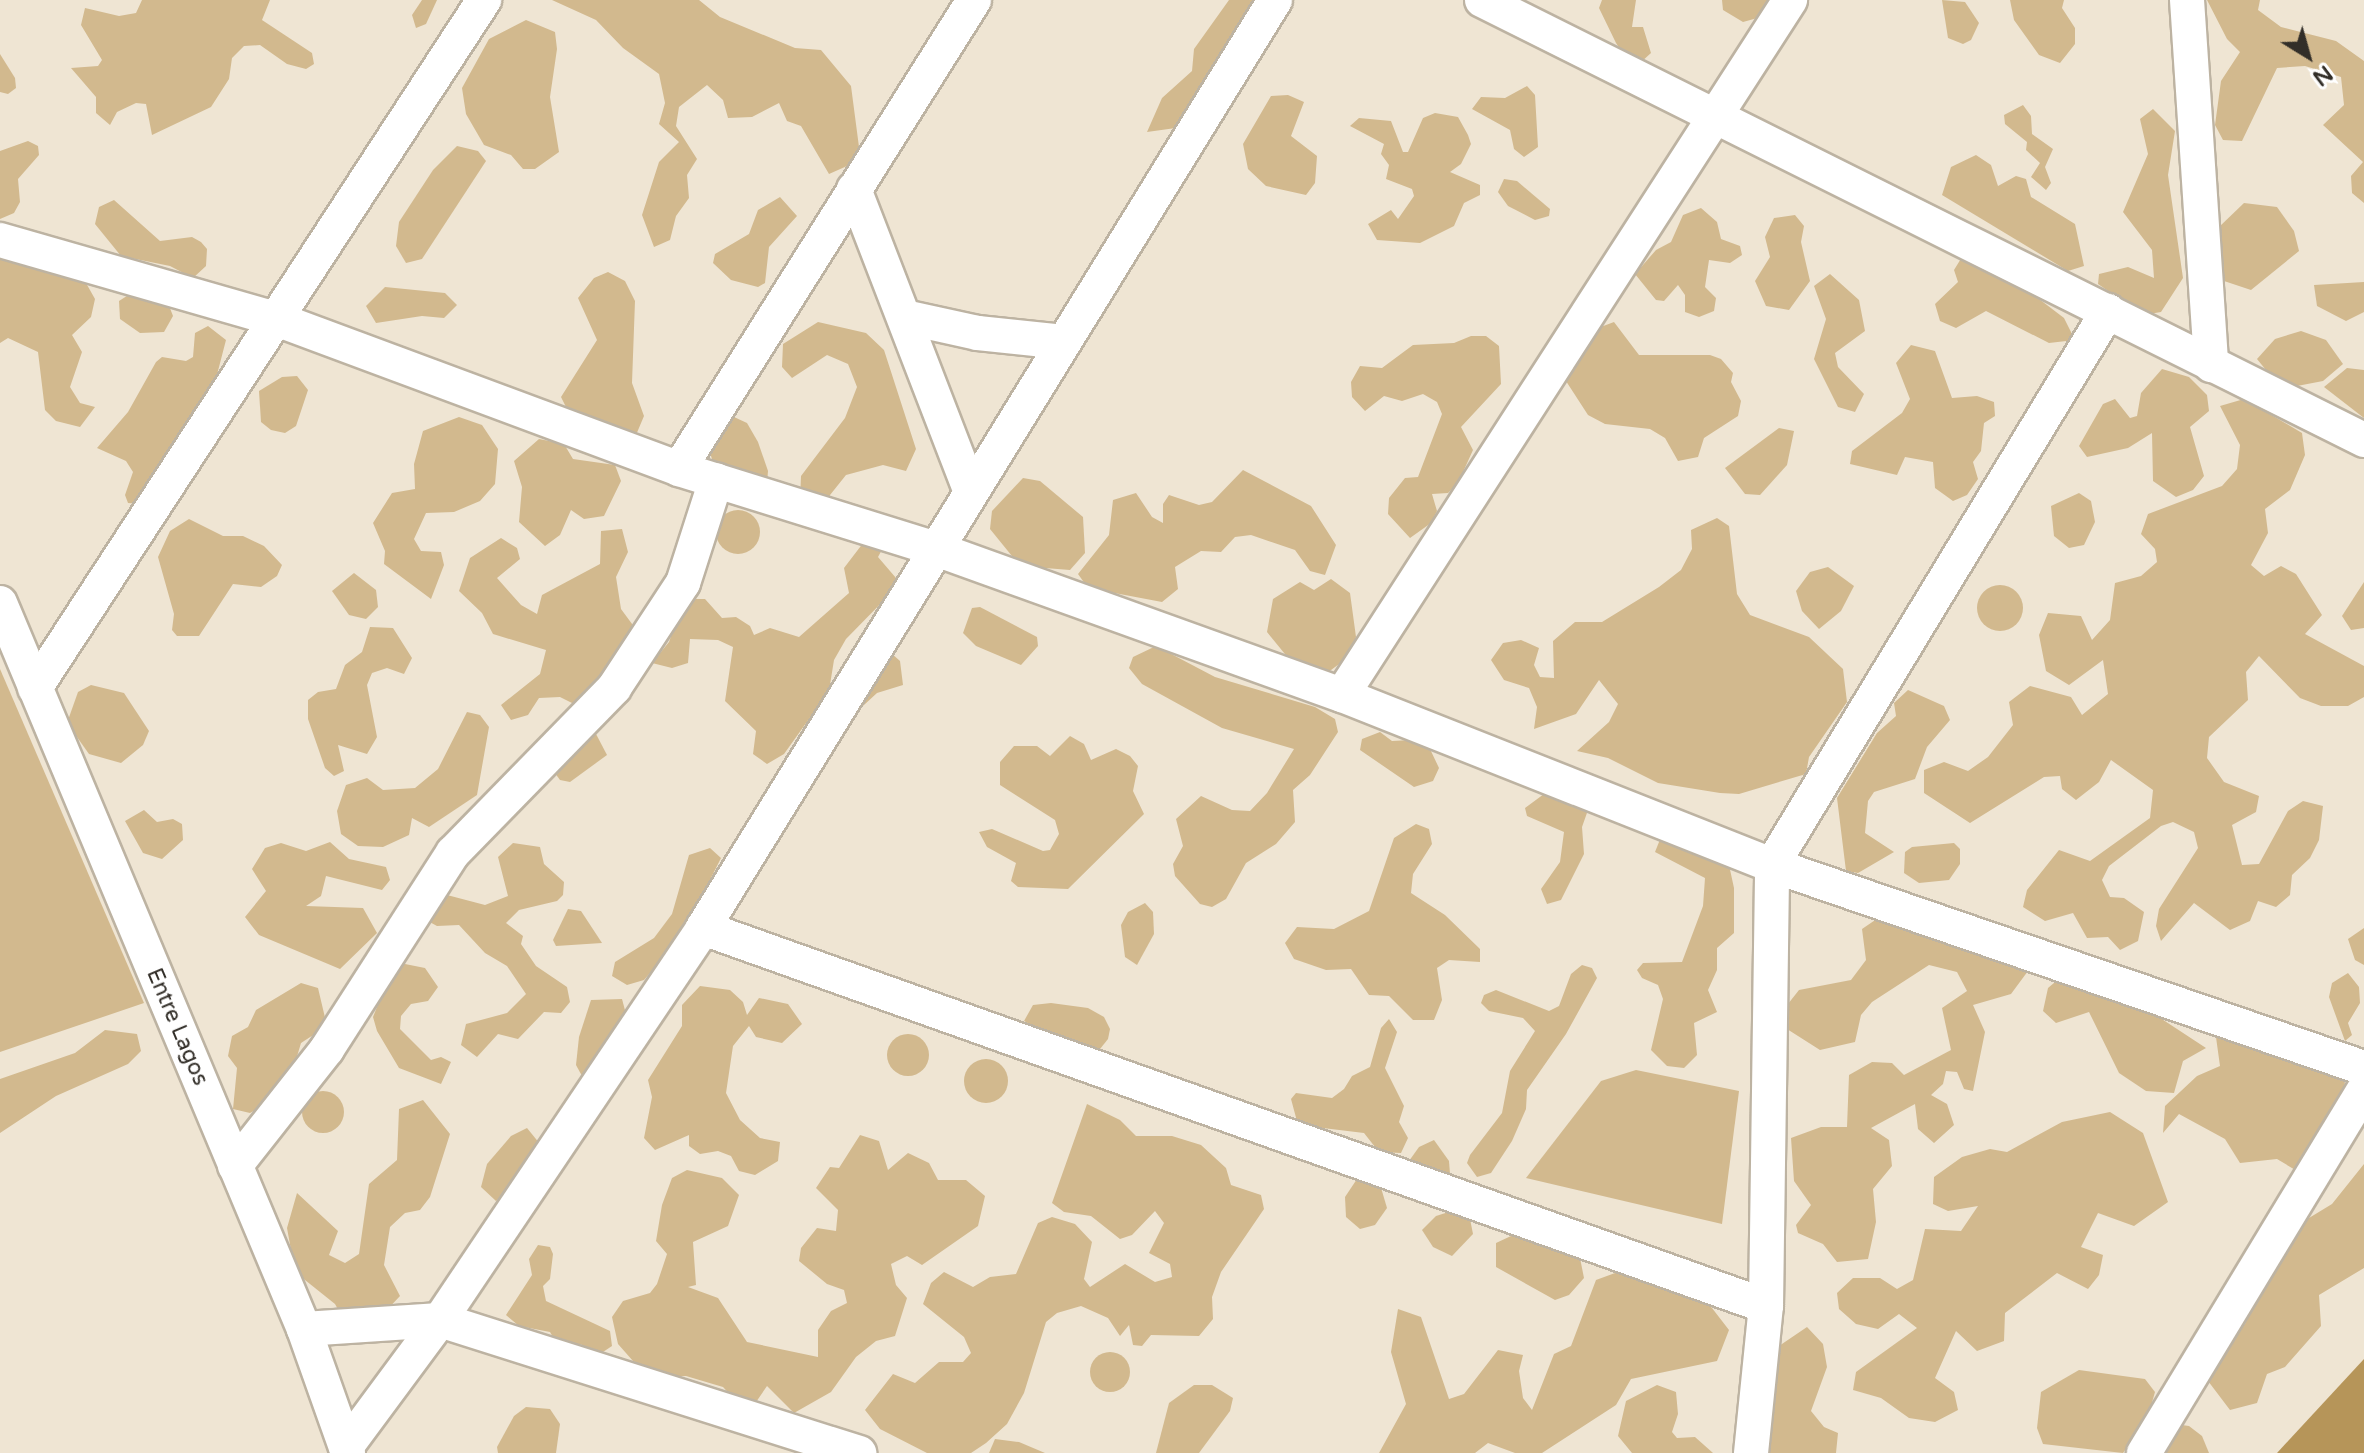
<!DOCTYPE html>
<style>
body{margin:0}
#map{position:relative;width:2364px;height:1453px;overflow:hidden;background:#efe5d3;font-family:"Varela Round",sans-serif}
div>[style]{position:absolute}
.green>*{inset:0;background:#d2b98e}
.round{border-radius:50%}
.water>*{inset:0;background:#b69559}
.roads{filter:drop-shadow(2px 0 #bdb3a2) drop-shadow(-2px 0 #bdb3a2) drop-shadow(0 2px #bdb3a2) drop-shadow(0 -2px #bdb3a2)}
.minor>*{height:34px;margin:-17px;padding:0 17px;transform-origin:17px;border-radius:17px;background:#fff}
span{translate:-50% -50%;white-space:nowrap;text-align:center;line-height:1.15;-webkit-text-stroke:6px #fff;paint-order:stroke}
.street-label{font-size:22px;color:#322e28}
.north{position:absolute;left:2268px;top:16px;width:80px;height:80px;-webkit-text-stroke:6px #fff;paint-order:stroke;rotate:143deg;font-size:22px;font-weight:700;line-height:32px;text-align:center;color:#322e28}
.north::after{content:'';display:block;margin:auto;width:28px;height:36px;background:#322e28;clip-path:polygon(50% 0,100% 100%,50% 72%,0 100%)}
</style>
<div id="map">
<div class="green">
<div style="clip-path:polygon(142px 0,270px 0,262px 20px,312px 53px,314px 64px,306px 69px,287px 64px,260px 45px,244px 46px,232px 58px,229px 79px,211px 107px,152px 135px,146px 104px,136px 103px,117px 112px,110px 125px,96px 113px,96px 97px,71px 68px,98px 66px,102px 60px,81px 25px,85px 8px,119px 16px,136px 13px)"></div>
<div style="clip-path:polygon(422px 0,437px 0,426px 24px,416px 28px,412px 15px)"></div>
<div style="clip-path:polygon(552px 0,699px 0,720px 17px,795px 48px,821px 50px,851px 86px,859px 147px,847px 166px,829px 174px,801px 126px,787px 121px,779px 103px,752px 117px,728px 118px,723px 100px,707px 85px,679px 107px,676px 126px,697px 159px,687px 175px,689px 198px,676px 216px,670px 240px,654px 247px,642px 215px,659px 162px,679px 142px,659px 124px,665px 103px,659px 74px,623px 48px,596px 20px)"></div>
<div style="clip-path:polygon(1229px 0,1260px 0,1196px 94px,1190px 126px,1147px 132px,1162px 98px,1192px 71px,1194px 49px)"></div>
<div style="clip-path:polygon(1602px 0,1636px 0,1632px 27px,1643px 27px,1651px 53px,1640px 63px,1624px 55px,1616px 43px,1599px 8px)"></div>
<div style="clip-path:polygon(1722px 0,1779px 0,1761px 17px,1743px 22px,1723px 10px)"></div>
<div style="clip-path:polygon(1942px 0,1965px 2px,1979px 23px,1971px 40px,1963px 44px,1948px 38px)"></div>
<div style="clip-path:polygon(2010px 0,2064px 0,2062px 8px,2075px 28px,2075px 44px,2060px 63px,2039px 55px,2014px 20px)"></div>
<div style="clip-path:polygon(2207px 0,2260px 0,2258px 10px,2281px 27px,2336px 41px,2364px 61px,2364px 203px,2352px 193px,2351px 176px,2363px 162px,2323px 125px,2344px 105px,2341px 77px,2305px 66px,2277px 68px,2242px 141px,2223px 140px,2215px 125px,2221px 81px,2240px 52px,2227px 39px)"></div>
<div style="clip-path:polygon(526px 20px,555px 32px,557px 49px,550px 97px,559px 152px,535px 169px,523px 169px,511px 155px,484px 145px,466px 114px,462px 88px,489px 39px)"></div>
<div style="clip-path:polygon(0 54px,15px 78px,16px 88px,8px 94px,0 92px)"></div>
<div style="clip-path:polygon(1527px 86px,1535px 95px,1538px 147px,1524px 157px,1514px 149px,1510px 130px,1472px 109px,1481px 97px,1505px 98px)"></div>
<div style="clip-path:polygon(1288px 95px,1304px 102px,1291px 136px,1317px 156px,1315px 183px,1306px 195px,1266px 186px,1248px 169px,1243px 144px,1271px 96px)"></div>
<div style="clip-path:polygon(2023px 105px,2031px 116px,2032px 134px,2053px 149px,2045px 167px,2051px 183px,2046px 190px,2031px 177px,2040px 163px,2026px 150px,2027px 142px,2005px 124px,2004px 115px)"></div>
<div style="clip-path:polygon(2153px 109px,2175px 131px,2168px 175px,2183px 278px,2161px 312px,2143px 315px,2098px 284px,2099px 274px,2128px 267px,2154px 278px,2152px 250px,2123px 212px,2148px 154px,2140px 119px)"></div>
<div style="clip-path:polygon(1435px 113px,1458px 117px,1468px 135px,1471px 144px,1461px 164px,1450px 172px,1480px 185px,1480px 195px,1464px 203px,1454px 226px,1420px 243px,1377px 240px,1368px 224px,1391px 210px,1398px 219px,1414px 196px,1412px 189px,1386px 179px,1389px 165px,1381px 154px,1384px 144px,1350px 126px,1359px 118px,1391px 121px,1403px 152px,1408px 152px,1423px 118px)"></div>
<div style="clip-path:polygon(28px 141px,38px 146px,39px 155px,18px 179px,20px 202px,14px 213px,0 219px,0 151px)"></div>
<div style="clip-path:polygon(457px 146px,478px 151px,486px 161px,422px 259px,406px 263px,396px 246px,399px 222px,433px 170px)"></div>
<div style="clip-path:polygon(1976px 155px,1991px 165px,1998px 186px,2016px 176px,2026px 179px,2031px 197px,2075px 224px,2084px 266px,2068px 271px,1942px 195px,1951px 167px)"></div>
<div style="clip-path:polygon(1504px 179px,1517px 181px,1550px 209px,1549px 216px,1535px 220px,1508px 206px,1498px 192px)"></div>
<div style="clip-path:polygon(780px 197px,797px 216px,769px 247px,765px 283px,758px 287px,731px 280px,713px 263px,715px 254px,749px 234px,758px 210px)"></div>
<div style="clip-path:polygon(114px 200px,160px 241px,192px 237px,201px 242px,207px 249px,206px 266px,193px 278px,170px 266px,121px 256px,95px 224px,99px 207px)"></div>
<div style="clip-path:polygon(2244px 203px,2277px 207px,2294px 231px,2299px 251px,2251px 290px,2224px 281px,2215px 264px,2218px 228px)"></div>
<div style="clip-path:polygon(1701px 208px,1717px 222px,1721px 239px,1740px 246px,1742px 255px,1730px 263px,1709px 260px,1705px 287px,1716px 298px,1714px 311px,1699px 317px,1685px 312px,1685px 295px,1678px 285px,1664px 301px,1656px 300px,1635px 274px,1656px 250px,1671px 242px,1683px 215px)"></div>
<div style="clip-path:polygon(1795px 215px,1804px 226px,1801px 242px,1810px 281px,1789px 310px,1766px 306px,1755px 281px,1770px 257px,1765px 237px,1774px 218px)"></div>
<div style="clip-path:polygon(0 239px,57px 264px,86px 283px,95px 299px,91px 317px,72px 335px,82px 352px,70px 387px,80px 403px,95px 407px,80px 427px,56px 421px,45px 410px,38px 352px,8px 338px,0 343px)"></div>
<div style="clip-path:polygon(1962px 257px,1976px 257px,2043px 302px,2064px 318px,2075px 340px,2049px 343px,1986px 311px,1956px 328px,1940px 321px,1935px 304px,1958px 282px,1954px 270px)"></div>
<div style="clip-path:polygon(608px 272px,625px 281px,635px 301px,632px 383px,644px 416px,636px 435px,595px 419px,581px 420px,568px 411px,561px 397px,597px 340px,578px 298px,594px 278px)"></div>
<div style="clip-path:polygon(1830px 274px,1859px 300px,1865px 331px,1835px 353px,1838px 367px,1864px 394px,1855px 412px,1838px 407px,1814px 359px,1826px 319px,1814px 286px)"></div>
<div style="clip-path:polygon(2364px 282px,2364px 312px,2346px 321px,2317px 306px,2314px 285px)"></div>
<div style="clip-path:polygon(385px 287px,445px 293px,457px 305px,444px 318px,422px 316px,376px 323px,366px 306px)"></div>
<div style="clip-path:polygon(133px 292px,168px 303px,173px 316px,164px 332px,140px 333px,120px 319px,119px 301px)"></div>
<div style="clip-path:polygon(818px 322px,866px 333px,884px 350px,916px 449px,906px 471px,883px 465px,846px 475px,830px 495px,826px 513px,800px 501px,801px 476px,845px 418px,857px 387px,848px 364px,827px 355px,792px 378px,782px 367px,783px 344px)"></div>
<div style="clip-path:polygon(1614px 322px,1639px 355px,1710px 355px,1721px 359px,1733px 373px,1731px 382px,1741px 401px,1738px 416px,1704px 438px,1698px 457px,1678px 461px,1665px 438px,1650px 429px,1605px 424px,1588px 415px,1564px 378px,1598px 328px)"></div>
<div style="clip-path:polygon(208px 326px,226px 340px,212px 394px,180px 432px,180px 444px,140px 504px,128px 503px,125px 495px,133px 472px,126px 461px,97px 448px,128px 412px,156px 362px,162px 357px,186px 361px,193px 357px,195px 333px)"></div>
<div style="clip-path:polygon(2301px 331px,2326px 340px,2343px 364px,2323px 381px,2297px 386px,2270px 375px,2257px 359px,2275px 339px)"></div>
<div style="clip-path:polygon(1471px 336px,1486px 336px,1499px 346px,1501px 384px,1461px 427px,1473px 450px,1458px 483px,1448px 493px,1432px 494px,1437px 511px,1431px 523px,1410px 538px,1388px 514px,1389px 498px,1405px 478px,1418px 477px,1442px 414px,1437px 402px,1423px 394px,1402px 401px,1384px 396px,1365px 411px,1352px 397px,1351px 382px,1360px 366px,1382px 368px,1413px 345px,1454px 343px)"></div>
<div style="clip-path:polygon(1911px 345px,1935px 351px,1952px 398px,1977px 396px,1994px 402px,1995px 416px,1984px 423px,1981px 451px,1973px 462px,1978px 479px,1967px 495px,1953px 501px,1935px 488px,1933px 462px,1905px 457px,1897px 475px,1850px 464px,1852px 451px,1902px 413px,1910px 399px,1896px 363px)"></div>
<div style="clip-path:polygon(2347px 368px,2364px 370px,2364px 418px,2324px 387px)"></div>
<div style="clip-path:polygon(2162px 369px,2189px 377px,2207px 395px,2209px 411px,2190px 427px,2204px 476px,2193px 490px,2176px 497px,2153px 481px,2152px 433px,2128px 448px,2087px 457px,2079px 446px,2103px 404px,2115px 399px,2130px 418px,2137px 416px,2141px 393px)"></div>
<div style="clip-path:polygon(297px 376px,308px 390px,296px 426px,285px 433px,271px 430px,261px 422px,259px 391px,282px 377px)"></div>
<div style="clip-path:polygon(2244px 399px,2302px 433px,2305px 455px,2290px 490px,2265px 509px,2268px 533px,2251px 565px,2264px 576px,2281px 566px,2296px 574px,2322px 615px,2305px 634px,2364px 666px,2364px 697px,2348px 706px,2321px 706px,2300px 698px,2259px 656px,2246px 672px,2248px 700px,2209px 737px,2207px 758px,2224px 782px,2259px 796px,2256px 812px,2232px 825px,2242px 865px,2259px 864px,2288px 811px,2303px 801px,2323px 806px,2319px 840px,2310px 858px,2292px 875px,2290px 895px,2276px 907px,2258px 901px,2250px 921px,2230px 930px,2194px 903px,2161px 941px,2156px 926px,2159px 909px,2198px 848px,2194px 832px,2173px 822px,2161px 826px,2109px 866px,2102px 880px,2110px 897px,2124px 898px,2144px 912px,2138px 941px,2120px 950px,2108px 937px,2087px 938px,2073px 913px,2045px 921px,2023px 907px,2027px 890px,2059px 850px,2090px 861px,2150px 818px,2153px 790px,2111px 760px,2099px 782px,2076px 800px,2062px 789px,2060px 776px,2044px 777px,1970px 823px,1924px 793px,1924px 770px,1944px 762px,1968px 771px,1988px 757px,2013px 725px,2009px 702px,2030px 686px,2071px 697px,2082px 715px,2108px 694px,2103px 660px,2069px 685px,2046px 671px,2039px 635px,2048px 613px,2081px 616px,2092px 640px,2110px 620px,2115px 583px,2141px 576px,2157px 562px,2155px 549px,2141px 534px,2148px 514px,2222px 486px,2237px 469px,2240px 445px,2220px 406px)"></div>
<div style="clip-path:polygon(459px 417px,482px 425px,498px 449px,495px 484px,480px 501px,454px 512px,426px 513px,414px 539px,421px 551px,441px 552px,444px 565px,431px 599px,384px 564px,385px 551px,373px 523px,392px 493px,415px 489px,414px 464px,423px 431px)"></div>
<div style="clip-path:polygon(734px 417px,747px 423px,758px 442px,768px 471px,766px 496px,716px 470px,706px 442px)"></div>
<div style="clip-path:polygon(1779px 428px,1794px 431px,1787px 465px,1760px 495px,1745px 494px,1725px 468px)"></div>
<div style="clip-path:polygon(539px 439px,564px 444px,573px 459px,615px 465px,621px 481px,604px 516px,584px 519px,571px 510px,560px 535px,545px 546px,519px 522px,522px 487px,514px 461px)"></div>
<div style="clip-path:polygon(1243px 470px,1311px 506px,1336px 545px,1325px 575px,1310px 571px,1295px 550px,1251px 535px,1235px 537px,1221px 552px,1201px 551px,1175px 567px,1178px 589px,1162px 602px,1088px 588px,1078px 574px,1109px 535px,1113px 500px,1136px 493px,1152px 517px,1163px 523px,1163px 504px,1169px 495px,1199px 505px,1212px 502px)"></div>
<div style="clip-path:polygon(1023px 478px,1040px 481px,1083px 517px,1085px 553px,1070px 570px,1020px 566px,990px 529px,992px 511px)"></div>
<div style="clip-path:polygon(2079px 493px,2091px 501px,2095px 522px,2084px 545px,2069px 548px,2054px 536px,2051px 506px)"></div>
<div class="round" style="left:716px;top:510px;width:44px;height:44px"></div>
<div style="clip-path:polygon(1717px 518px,1729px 526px,1737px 594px,1750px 615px,1809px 637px,1843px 669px,1847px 702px,1809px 757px,1806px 774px,1739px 794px,1720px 793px,1658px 783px,1608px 758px,1577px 751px,1609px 722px,1618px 704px,1599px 680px,1576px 714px,1534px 729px,1537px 707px,1529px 688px,1504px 680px,1491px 660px,1503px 643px,1521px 640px,1539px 648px,1534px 665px,1540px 677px,1554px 678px,1553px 641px,1575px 622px,1602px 622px,1659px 587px,1681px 570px,1692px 549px,1691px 530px)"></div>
<div style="clip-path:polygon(189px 519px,223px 536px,243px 536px,264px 546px,282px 565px,277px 576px,261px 587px,233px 584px,199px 636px,177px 636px,172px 630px,174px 614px,158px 557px,170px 531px)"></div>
<div style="clip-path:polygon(622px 529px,628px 552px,616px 577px,621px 609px,635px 628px,628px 654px,603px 674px,605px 690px,582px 708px,560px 697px,539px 698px,528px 715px,511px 720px,501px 705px,540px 674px,546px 650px,493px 634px,482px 613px,459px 591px,470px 558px,501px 538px,517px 548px,520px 559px,497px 578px,521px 605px,537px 614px,542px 595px,600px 564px,601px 531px)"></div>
<div style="clip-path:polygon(870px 534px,884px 546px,878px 557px,896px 578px,894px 590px,846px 639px,834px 660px,829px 691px,784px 754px,767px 764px,753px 754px,756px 731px,725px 701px,733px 647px,718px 640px,690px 639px,688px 663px,672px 668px,652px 663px,669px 642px,680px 610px,696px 599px,705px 599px,722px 618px,736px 617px,750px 626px,754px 635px,770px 628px,799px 637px,849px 593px,844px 568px)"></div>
<div style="clip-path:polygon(1828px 567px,1854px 586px,1841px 611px,1819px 629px,1802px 611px,1796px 591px,1810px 572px)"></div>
<div style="clip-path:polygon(354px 573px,376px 590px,378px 607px,366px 619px,349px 615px,332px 591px)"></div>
<div style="clip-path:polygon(1331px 579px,1350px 593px,1356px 637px,1350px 656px,1331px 670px,1312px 671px,1289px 659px,1267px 632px,1273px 599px,1300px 582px,1314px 590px)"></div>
<div style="clip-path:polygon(2364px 582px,2364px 628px,2351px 630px,2342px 616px)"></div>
<div class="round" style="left:1977px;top:585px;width:46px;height:46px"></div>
<div style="clip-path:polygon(980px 607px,1037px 637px,1038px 646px,1021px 665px,976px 646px,963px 633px,972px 608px)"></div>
<div style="clip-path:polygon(370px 627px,393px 628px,412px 658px,404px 674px,387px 668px,372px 673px,367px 685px,377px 737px,367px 754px,338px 745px,344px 771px,334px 776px,325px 768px,308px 719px,308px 700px,318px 692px,336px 689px,345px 665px,362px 652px)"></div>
<div style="clip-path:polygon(1156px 646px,1215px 677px,1315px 707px,1335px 719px,1338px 732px,1310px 775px,1293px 790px,1295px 822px,1276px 844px,1246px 863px,1226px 899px,1212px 907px,1200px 904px,1175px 876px,1173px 864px,1183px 846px,1176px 819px,1201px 796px,1232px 810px,1250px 811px,1267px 793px,1294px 749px,1222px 728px,1142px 684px,1129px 668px,1133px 657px)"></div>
<div style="clip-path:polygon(891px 653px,900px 661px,903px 685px,877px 693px,852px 716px)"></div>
<div style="clip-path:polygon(0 669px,144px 1003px,0 1052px)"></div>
<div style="clip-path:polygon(91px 685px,124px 693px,149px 731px,143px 745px,121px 763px,89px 754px,67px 723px,78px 692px)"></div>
<div style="clip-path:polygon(1908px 690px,1944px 706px,1950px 720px,1927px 747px,1915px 779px,1874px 792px,1868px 801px,1865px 833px,1894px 852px,1858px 873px,1846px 871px,1837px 798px,1877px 733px,1896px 716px,1894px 703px)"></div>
<div style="clip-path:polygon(467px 712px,480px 715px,489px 727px,477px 795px,429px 827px,412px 818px,409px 835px,383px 847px,358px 846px,341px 834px,337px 811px,346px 785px,367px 778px,383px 790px,415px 788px,438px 769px)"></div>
<div style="clip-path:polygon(1380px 732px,1392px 741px,1411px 740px,1430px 749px,1439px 768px,1433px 781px,1414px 787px,1360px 750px,1362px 739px)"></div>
<div style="clip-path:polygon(596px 734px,607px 755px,570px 782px,560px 780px,552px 769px,579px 738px)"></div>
<div style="clip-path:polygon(1070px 736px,1084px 744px,1091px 760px,1116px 749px,1130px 756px,1138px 766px,1133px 791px,1144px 814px,1068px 889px,1018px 887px,1011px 881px,1016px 863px,987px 847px,979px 832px,992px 829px,1043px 851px,1050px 850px,1059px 834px,1055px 820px,1000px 785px,1000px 762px,1014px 746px,1037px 746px,1050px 756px)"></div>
<div style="clip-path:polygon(1544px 794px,1571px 798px,1588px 810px,1582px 827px,1584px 854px,1561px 900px,1547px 904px,1541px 889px,1560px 862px,1564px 832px,1527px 816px,1525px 808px)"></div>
<div style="clip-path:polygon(144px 810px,157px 822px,173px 819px,182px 824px,183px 840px,162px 859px,143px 853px,125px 821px)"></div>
<div style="clip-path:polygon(1416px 824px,1429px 829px,1432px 844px,1413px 874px,1411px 893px,1445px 915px,1480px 949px,1480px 962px,1449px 960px,1437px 968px,1442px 1000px,1434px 1020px,1413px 1020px,1389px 996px,1369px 995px,1351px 969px,1326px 970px,1294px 959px,1285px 943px,1297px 927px,1334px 929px,1369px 911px,1394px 838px)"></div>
<div style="clip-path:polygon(1661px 837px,1729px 865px,1734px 888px,1734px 933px,1717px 948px,1717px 970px,1708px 990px,1717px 1012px,1694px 1023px,1697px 1055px,1684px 1068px,1667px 1066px,1651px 1050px,1663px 999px,1658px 985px,1642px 978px,1637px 970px,1643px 963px,1682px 962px,1703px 906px,1705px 878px,1655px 852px)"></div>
<div style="clip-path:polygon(330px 842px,349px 859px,386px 867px,390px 880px,382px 890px,326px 876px,321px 896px,306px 906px,363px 908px,377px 933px,340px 969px,259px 935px,245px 917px,266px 891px,252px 869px,265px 848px,281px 843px,306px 851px)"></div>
<div style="clip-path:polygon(513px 843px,540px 847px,544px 864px,564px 882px,563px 895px,557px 901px,519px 910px,506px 923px,523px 936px,521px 944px,536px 966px,567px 987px,570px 1002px,561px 1013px,544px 1012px,518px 1039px,498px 1034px,477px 1057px,461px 1045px,466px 1024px,507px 1013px,526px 994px,507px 966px,485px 953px,459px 925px,437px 926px,426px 920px,435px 900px,447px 895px,485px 905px,508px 896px,498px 857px)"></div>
<div style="clip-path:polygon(1954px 843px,1960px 849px,1960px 864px,1949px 880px,1919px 883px,1904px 873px,1905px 852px,1912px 847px)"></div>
<div style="clip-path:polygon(710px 848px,721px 858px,682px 936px,644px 980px,627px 985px,612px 976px,615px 962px,654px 938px,672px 914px,689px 855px)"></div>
<div style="clip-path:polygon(1145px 903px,1153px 912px,1154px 934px,1137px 965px,1125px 957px,1121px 925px,1128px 912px)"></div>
<div style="clip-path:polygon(568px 909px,581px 911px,602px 943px,556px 946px,553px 940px)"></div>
<div style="clip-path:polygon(1887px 912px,2015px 957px,2028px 971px,2011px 994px,1973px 1005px,1985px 1032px,1973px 1091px,1964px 1089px,1957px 1072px,1946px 1071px,1943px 1084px,1931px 1095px,1947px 1104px,1954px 1125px,1934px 1143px,1918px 1129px,1915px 1104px,1871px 1128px,1889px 1140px,1892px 1166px,1873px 1189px,1876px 1222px,1868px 1259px,1837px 1262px,1823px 1244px,1798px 1233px,1796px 1225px,1811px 1205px,1794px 1181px,1791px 1138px,1821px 1127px,1847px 1127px,1849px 1075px,1872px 1062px,1892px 1063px,1904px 1075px,1951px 1050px,1942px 1008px,1967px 991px,1957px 972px,1929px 965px,1872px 1002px,1861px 1015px,1855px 1042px,1820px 1050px,1787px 1029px,1784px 1009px,1799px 990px,1851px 980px,1866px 960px,1862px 929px)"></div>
<div style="clip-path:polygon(2364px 928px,2364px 965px,2355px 960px,2348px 939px)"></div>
<div style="clip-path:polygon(395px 962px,425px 968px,438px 987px,428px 1001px,411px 1004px,401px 1016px,400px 1029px,431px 1060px,441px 1057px,451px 1062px,441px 1084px,399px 1068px,377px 1031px,373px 1017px)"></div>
<div style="clip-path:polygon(1582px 965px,1592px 968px,1597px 978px,1566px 1034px,1527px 1090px,1526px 1109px,1512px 1141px,1491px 1173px,1477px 1177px,1467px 1163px,1470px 1155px,1502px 1113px,1510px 1071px,1535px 1031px,1523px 1018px,1489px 1011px,1481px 1003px,1484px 995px,1496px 990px,1549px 1011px,1559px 1006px,1571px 974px)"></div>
<div style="clip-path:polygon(2348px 973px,2359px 987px,2360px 1003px,2348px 1023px,2352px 1035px,2345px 1041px,2329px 997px,2332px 983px)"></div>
<div style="clip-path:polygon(2061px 977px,2145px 1008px,2206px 1048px,2183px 1061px,2174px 1093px,2146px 1091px,2119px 1073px,2089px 1012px,2056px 1023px,2043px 1011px,2048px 988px)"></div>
<div style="clip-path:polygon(301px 983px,318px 988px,327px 1026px,301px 1043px,293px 1070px,267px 1104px,250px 1113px,233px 1109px,237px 1068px,228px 1056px,232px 1036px,248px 1027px,256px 1010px)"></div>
<div style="clip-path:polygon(700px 986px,730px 990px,743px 1002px,747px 1015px,759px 998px,788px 1004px,802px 1024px,782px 1043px,756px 1037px,749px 1026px,733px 1046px,726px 1093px,740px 1120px,760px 1138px,780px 1142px,778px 1161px,755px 1175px,739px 1171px,731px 1156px,718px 1151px,700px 1154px,689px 1146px,689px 1135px,655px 1150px,644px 1138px,652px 1097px,648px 1080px,682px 1026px,682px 1005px)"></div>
<div style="clip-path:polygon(622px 999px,626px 1014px,615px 1074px,582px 1076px,576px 1065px,579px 1037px,591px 1000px)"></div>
<div style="clip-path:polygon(1051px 1003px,1088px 1008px,1104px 1017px,1110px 1029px,1108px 1039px,1100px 1049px,1067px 1045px,1024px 1021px,1033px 1005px)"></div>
<div style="clip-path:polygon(1389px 1019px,1397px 1032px,1385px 1068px,1404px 1106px,1399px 1122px,1408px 1138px,1401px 1153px,1379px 1152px,1364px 1133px,1298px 1125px,1291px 1099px,1296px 1093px,1332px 1098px,1344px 1089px,1352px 1076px,1370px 1067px,1381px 1028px)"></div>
<div style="clip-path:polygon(105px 1030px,137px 1034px,141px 1051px,128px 1064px,56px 1096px,0 1133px,0 1079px,75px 1053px)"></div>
<div style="clip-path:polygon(2215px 1030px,2274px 1051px,2274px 1058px,2296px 1055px,2323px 1065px,2345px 1080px,2343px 1110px,2297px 1171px,2277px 1159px,2240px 1163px,2225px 1139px,2179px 1114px,2163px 1133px,2165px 1106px,2197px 1076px,2220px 1066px)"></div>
<div class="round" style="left:887px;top:1034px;width:42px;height:42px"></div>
<div class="round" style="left:964px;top:1059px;width:44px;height:44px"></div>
<div style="clip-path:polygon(1636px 1070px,1739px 1091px,1722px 1224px,1526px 1178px,1601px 1081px)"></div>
<div class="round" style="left:302px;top:1091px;width:42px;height:42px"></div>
<div style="clip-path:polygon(423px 1100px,450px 1134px,430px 1197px,420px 1210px,405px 1213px,390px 1227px,384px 1265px,400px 1296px,384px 1313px,344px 1320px,335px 1304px,295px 1272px,287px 1228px,297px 1193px,338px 1231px,329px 1255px,345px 1263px,359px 1254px,369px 1184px,397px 1160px,399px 1109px)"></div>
<div style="clip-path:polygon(1087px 1104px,1120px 1120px,1136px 1136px,1172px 1136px,1201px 1145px,1226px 1168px,1231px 1185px,1261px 1195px,1264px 1209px,1221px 1272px,1212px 1297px,1213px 1319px,1199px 1336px,1151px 1335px,1142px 1346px,1133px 1345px,1129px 1325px,1120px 1336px,1108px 1318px,1081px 1306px,1057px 1313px,1046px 1322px,1024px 1393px,1007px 1424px,986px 1443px,971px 1453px,927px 1453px,880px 1429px,865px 1410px,893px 1374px,915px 1383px,939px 1362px,963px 1362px,971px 1353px,964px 1337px,923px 1304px,931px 1283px,944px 1272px,973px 1287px,990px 1277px,1016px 1274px,1038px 1223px,1052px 1217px,1075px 1224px,1092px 1242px,1084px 1279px,1090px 1287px,1125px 1264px,1155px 1282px,1172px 1277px,1170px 1264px,1149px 1253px,1164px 1223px,1155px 1211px,1132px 1235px,1120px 1239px,1091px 1216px,1064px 1212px,1052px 1203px)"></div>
<div style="clip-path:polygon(2110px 1112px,2143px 1133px,2168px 1202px,2134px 1226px,2098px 1213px,2081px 1247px,2103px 1255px,2099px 1275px,2088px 1289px,2057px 1273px,2005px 1313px,2004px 1341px,1977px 1351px,1956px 1331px,1935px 1378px,1954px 1392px,1958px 1410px,1935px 1422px,1909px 1418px,1881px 1398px,1853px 1390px,1856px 1372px,1917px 1328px,1899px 1314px,1878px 1329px,1856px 1324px,1839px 1309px,1837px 1293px,1853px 1278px,1880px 1278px,1897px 1289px,1913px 1280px,1925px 1229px,1961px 1231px,1978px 1206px,1948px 1211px,1933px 1204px,1934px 1177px,1962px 1157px,1990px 1149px,2007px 1152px,2062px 1122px)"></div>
<div style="clip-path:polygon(527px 1128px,540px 1144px,522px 1181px,496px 1201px,481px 1187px,487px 1164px,511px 1136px)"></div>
<div style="clip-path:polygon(860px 1135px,879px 1141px,888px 1170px,908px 1153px,929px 1163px,938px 1180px,966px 1180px,985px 1196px,978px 1226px,922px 1265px,907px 1256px,891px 1264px,896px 1285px,907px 1298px,895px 1336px,876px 1341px,856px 1357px,831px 1392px,794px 1413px,767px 1386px,754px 1405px,735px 1400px,723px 1387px,686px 1376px,661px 1377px,633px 1361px,618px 1344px,612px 1317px,623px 1301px,650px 1293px,657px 1284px,667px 1254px,656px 1241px,662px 1205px,672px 1178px,687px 1170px,722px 1178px,739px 1195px,728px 1226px,693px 1242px,696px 1285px,688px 1287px,718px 1298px,747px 1342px,818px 1357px,818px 1330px,831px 1311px,847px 1303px,844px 1290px,827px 1284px,799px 1261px,801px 1248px,817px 1228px,836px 1231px,838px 1210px,816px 1188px,830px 1167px,839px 1168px)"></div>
<div style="clip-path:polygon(1434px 1140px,1449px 1161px,1450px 1174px,1440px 1184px,1409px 1161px,1419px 1147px)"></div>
<div style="clip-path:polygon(2364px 1164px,2364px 1268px,2319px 1295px,2321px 1326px,2285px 1367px,2267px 1374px,2257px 1403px,2230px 1410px,2205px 1377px,2228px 1334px,2245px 1324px,2255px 1285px,2286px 1232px,2332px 1204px)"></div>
<div style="clip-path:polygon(1359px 1176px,1379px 1181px,1387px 1208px,1375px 1225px,1360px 1229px,1346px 1217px,1345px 1197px)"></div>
<div style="clip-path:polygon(1455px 1210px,1470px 1219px,1473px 1234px,1452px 1256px,1433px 1247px,1422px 1230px,1436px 1216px)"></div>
<div style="clip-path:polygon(1526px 1229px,1542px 1246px,1579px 1253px,1584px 1278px,1569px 1295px,1555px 1300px,1496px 1267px,1496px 1243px)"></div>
<div style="clip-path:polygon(538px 1245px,550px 1247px,553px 1254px,550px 1279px,543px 1286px,546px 1301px,610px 1331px,612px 1346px,600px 1354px,580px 1344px,560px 1349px,550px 1332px,519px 1326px,506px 1315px,532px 1275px,529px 1259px)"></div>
<div style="clip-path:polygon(1626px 1269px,1705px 1299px,1729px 1330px,1717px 1361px,1631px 1379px,1616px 1405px,1542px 1453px,1515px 1453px,1488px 1443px,1475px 1453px,1379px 1453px,1406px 1404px,1391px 1352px,1398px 1309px,1421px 1317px,1449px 1399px,1464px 1394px,1498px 1350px,1523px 1355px,1519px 1371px,1523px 1398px,1532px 1410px,1554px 1354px,1571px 1346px,1596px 1280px)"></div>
<div style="clip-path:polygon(1807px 1327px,1823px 1344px,1827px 1367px,1811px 1411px,1824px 1427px,1838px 1433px,1836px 1453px,1769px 1453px,1776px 1395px,1766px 1371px,1779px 1346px)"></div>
<div class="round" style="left:1090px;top:1352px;width:40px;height:40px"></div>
<div style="clip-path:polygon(2079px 1370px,2145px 1379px,2155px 1392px,2147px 1420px,2123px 1453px,2043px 1444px,2037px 1428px,2041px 1392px)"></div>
<div style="clip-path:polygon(1194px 1385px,1212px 1385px,1233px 1398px,1230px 1411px,1199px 1453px,1156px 1453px,1169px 1403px)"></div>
<div style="clip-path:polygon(1657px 1385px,1676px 1392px,1678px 1414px,1672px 1432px,1677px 1438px,1695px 1437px,1713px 1453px,1632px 1453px,1618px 1436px,1626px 1401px)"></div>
<div style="clip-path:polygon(526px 1407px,550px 1409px,560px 1424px,556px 1453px,498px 1453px,497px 1447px,514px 1416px)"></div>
<div style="clip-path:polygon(2175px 1424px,2189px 1426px,2202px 1436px,2209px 1453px,2136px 1453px)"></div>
<div style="clip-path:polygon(995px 1439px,1019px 1442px,1045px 1453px,989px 1453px)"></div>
</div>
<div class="water">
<div style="clip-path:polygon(2364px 1359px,2364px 1453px,2277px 1453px)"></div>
</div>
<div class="roads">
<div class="minor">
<div style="left:1482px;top:0;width:986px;rotate:26.51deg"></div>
<div style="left:2187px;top:0;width:366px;rotate:86.2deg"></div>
<div style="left:854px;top:189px;width:323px;rotate:68.9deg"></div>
<div style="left:0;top:240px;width:290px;rotate:16deg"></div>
<div style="left:279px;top:320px;width:427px;rotate:20.4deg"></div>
<div style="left:679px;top:469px;width:269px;rotate:17.3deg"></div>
<div style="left:936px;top:549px;width:431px;rotate:19.8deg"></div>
<div style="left:1342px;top:695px;width:462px;rotate:21.6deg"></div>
<div style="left:1772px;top:865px;width:626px;rotate:18.93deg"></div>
<div style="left:905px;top:317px;width:75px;rotate:12.4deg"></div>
<div style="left:978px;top:333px;width:86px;rotate:6deg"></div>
<div style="left:679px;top:469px;width:554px;rotate:-57.83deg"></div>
<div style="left:0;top:603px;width:787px;rotate:67.28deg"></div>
<div style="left:304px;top:1329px;width:132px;rotate:70.5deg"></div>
<div style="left:35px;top:688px;width:822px;rotate:-56.87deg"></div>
<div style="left:1342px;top:695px;width:827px;rotate:-57.19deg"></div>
<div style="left:703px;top:928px;width:1128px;rotate:19.58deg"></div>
<div style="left:235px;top:1166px;width:149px;rotate:-51.8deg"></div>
<div style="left:327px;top:1049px;width:233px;rotate:-57.3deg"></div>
<div style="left:453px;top:853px;width:231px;rotate:-45.7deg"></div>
<div style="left:614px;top:688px;width:126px;rotate:-56.7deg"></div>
<div style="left:683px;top:583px;width:108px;rotate:-72.2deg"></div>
<div style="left:304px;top:1329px;width:136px;rotate:-3.8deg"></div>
<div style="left:440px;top:1320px;width:440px;rotate:17.6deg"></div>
<div style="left:346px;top:1447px;width:158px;rotate:-53.5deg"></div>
<div style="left:440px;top:1320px;width:472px;rotate:-56.1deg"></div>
<div style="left:703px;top:928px;width:1090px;rotate:-58.35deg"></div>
<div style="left:1751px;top:1453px;width:148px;rotate:-84.2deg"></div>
<div style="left:1766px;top:1306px;width:441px;rotate:-89.2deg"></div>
<div style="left:1772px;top:865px;width:648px;rotate:-58.76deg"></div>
<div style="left:2144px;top:1453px;width:424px;rotate:-58.8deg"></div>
</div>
</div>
<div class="street-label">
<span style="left:177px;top:1027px;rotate:67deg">Entre Lagos</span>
</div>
<div class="north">N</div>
</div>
